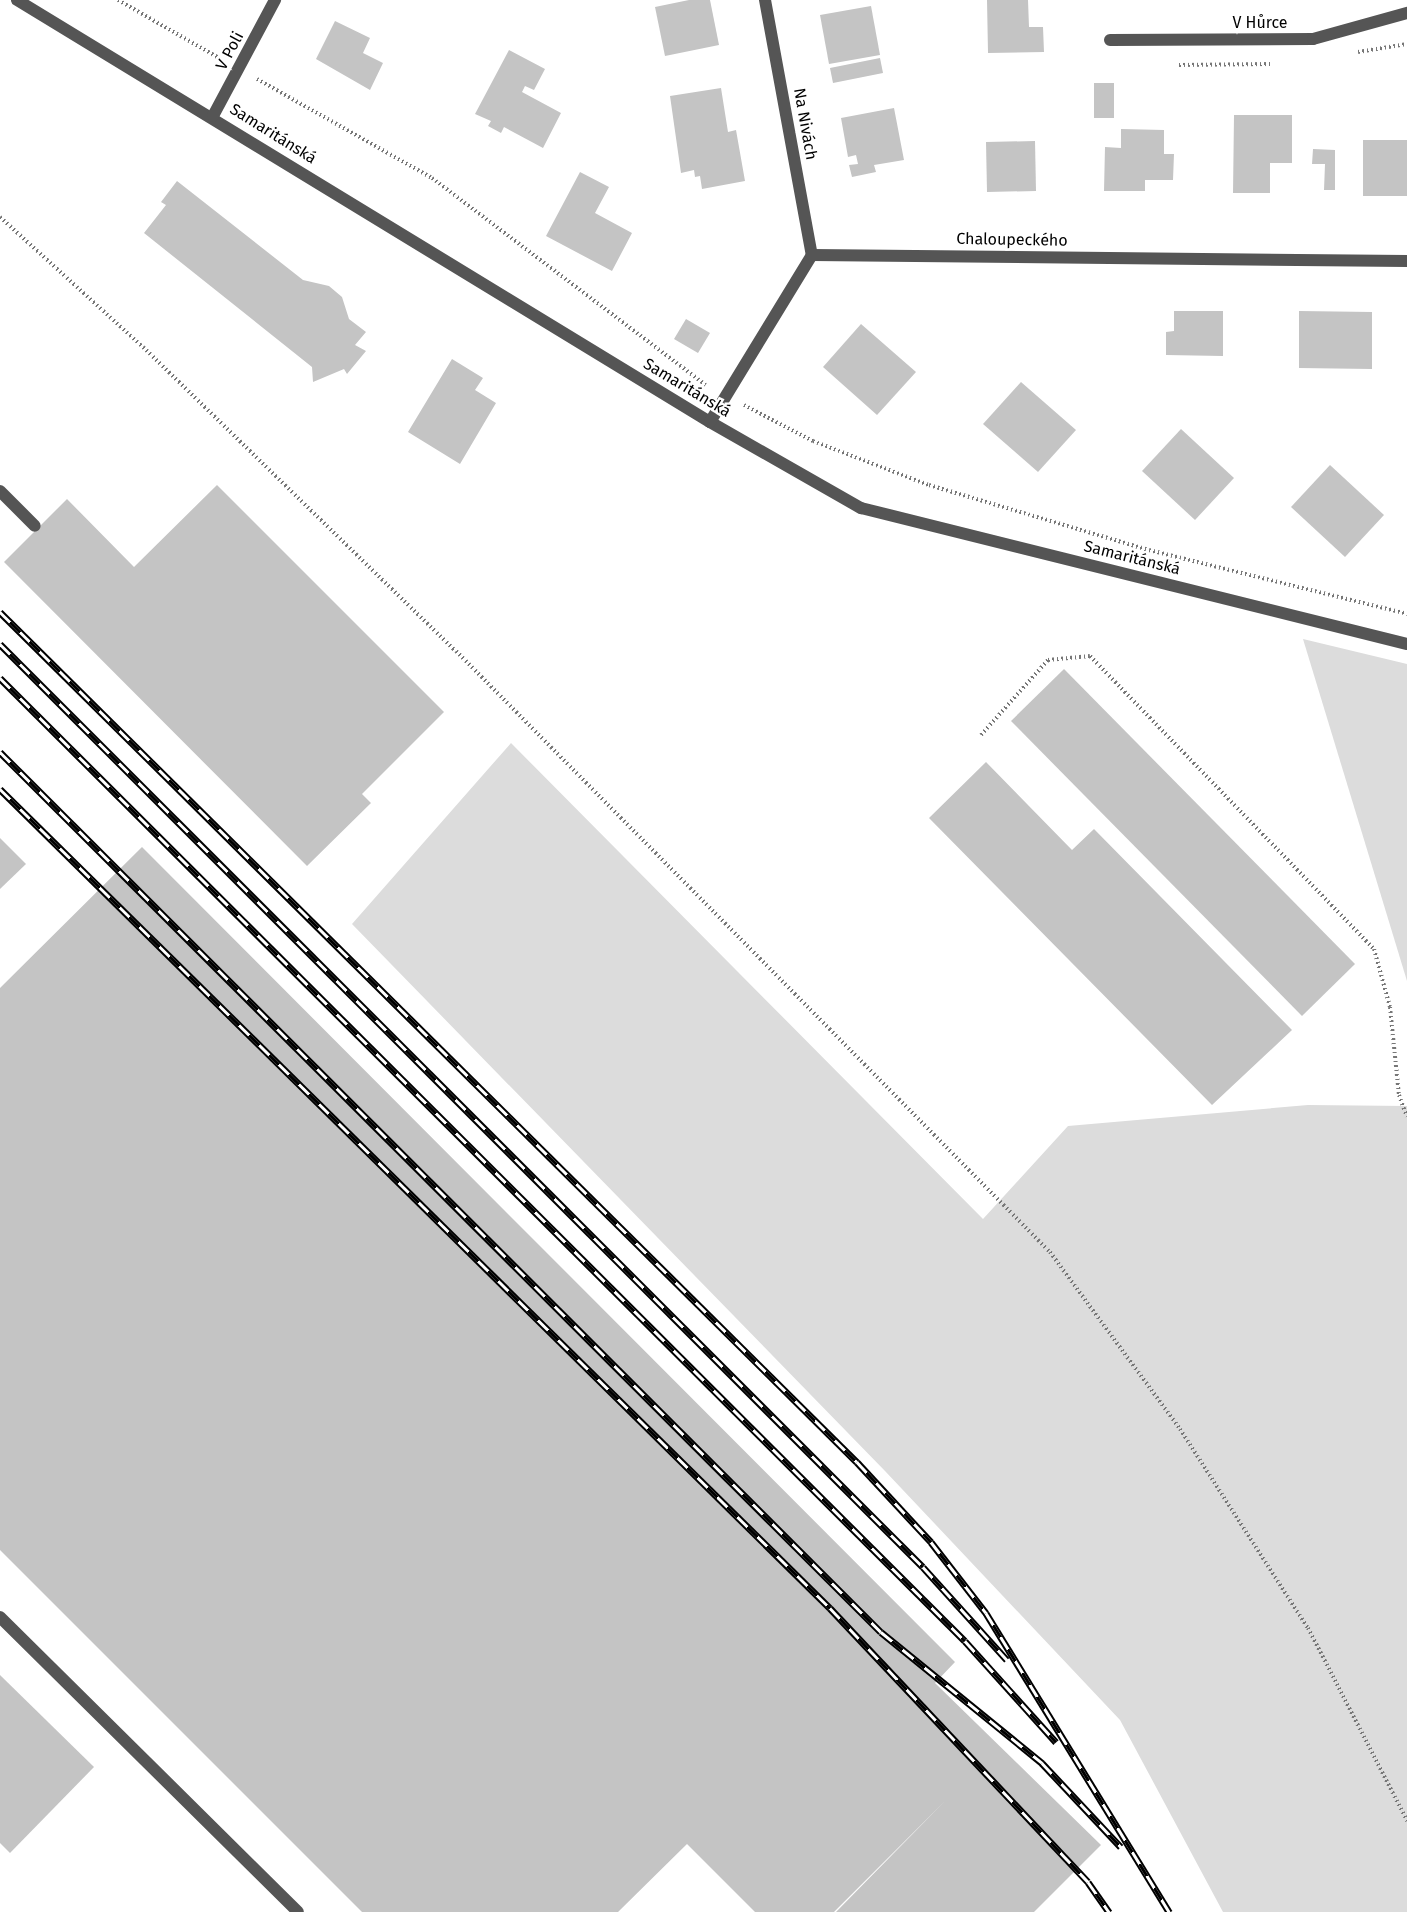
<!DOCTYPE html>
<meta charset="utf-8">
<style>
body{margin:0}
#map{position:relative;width:1407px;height:1912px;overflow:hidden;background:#fff;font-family:"Fira Sans",sans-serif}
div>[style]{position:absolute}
.green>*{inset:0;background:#dcdcdc}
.building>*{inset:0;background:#c4c4c4}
.path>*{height:4px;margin-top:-2px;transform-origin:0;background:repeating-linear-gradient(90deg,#777 0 1.5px,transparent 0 4.5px)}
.service>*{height:12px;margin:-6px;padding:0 6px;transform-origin:6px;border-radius:6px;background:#555}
.minor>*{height:12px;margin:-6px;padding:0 6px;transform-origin:6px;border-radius:6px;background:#555}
.rail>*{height:7px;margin-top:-3.5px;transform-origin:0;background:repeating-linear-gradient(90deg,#fff 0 14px,#000 0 28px);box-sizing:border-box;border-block:2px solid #000}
span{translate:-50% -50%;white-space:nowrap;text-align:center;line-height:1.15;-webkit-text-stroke:4.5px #fff;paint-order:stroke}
.street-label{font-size:16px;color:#000}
</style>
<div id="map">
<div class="green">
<div style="clip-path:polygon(1303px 639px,1407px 664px,1407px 981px)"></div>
<div style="clip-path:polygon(511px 743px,983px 1219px,1068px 1126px,1308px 1105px,1407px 1106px,1407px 1912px,1223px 1912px,1120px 1720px,885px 1471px,352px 924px)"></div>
</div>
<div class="building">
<div style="clip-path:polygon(689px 0,710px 0,719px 45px,665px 56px,655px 7px)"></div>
<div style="clip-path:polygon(987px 0,1028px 0,1029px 27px,1043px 27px,1044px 52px,988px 53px)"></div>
<div style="clip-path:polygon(871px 6px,880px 55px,829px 64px,820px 15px)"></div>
<div style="clip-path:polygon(335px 21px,370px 38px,363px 53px,383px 63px,370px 90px,316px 59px)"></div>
<div style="clip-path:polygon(509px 50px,545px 69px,534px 90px,525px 86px,522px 92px,561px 113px,543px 148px,504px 127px,501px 133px,488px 126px,491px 121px,475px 114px)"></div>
<div style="clip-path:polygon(880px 58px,883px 73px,833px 83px,830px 68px)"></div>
<div style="clip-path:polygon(1094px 83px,1114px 83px,1114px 118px,1094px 118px)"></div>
<div style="clip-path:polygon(721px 88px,728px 132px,736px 130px,745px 181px,702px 189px,700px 176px,695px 177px,694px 170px,681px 173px,670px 96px)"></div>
<div style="clip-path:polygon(894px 108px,904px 160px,874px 165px,876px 172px,852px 177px,849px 165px,858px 164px,856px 155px,848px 157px,841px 118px)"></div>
<div style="clip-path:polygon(1234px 115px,1292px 115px,1292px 163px,1270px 163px,1270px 193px,1233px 193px)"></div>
<div style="clip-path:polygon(1121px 129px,1164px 130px,1164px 154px,1174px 154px,1173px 180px,1145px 180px,1145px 191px,1104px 191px,1105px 147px,1121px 148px)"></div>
<div style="clip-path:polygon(1363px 140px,1407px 140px,1407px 196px,1363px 196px)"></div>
<div style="clip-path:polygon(1035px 141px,1036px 191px,987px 192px,986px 142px)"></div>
<div style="clip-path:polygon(1313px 149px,1335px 150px,1335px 190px,1324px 190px,1325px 164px,1312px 164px)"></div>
<div style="clip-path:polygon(580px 172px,609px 187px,595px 213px,632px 233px,612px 271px,546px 236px)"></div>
<div style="clip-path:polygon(177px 181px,303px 280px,329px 286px,342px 297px,349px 319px,366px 332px,355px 345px,366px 351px,347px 374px,344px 369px,313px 382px,312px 367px,144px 233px,166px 205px,161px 202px)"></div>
<div style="clip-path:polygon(1174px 311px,1223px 311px,1223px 356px,1166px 355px,1166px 332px,1174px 331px)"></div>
<div style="clip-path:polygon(1299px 311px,1372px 312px,1372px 369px,1299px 368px)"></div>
<div style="clip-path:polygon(686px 319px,710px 333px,698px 353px,674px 339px)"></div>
<div style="clip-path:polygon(861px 324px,916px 372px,877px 415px,823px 367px)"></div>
<div style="clip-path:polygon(452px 359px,483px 378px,475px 390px,496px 403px,460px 464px,408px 432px)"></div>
<div style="clip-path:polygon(1021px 382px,1076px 430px,1038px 472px,983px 424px)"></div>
<div style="clip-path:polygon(1181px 429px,1234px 478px,1195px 520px,1142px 471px)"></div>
<div style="clip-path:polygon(1330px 465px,1384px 515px,1345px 557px,1291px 507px)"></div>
<div style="clip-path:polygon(217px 485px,444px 712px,362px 794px,371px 803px,307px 866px,4px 562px,67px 499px,134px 567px)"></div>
<div style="clip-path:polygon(1064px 669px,1355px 964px,1302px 1016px,1011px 721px)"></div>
<div style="clip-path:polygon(986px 762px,1072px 850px,1094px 829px,1292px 1030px,1212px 1105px,929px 818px)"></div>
<div style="clip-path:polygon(0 838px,26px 864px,0 889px)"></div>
<div style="clip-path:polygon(142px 847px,955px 1662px,935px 1683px,1101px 1845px,1034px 1912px,836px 1912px,945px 1801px,834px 1912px,755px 1912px,687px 1844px,618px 1912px,362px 1912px,0 1550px,0 988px)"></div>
<div style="clip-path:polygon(0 1675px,94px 1767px,10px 1853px,0 1843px)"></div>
</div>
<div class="path">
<div style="left:118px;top:0;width:116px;rotate:29.9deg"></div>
<div style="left:1358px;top:52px;width:50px;rotate:-9.3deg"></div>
<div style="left:1179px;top:65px;width:91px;rotate:-0.6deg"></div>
<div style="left:257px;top:79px;width:201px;rotate:29.5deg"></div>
<div style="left:432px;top:178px;width:343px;rotate:37.1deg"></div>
<div style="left:0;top:217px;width:193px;rotate:42.3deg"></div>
<div style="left:143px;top:347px;width:436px;rotate:44.2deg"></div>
<div style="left:456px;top:651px;width:845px;rotate:45.34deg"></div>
<div style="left:1050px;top:1252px;width:220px;rotate:53.7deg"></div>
<div style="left:1180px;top:1429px;width:237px;rotate:57.3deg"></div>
<div style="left:1308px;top:1628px;width:217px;rotate:62.8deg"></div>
<div style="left:744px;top:405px;width:78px;rotate:27.6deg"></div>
<div style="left:813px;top:441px;width:124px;rotate:20.8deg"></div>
<div style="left:929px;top:485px;width:229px;rotate:16.5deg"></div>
<div style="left:1149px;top:550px;width:266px;rotate:13.9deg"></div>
<div style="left:981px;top:735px;width:101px;rotate:-48.2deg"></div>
<div style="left:1048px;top:660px;width:42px;rotate:-5.4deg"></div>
<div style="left:1090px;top:656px;width:408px;rotate:45.9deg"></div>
<div style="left:1374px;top:949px;width:60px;rotate:74.6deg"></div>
<div style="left:1390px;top:1007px;width:88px;rotate:84.2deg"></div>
<div style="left:1399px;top:1095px;width:23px;rotate:70deg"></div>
</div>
<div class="service">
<div style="left:0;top:1617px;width:419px;rotate:44.7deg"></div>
</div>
<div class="minor">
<div style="left:17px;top:0;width:811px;rotate:31.34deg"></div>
<div style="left:710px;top:422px;width:174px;rotate:29.7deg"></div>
<div style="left:861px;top:508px;width:563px;rotate:13.99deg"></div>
<div style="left:765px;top:0;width:259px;rotate:79.6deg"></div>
<div style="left:1110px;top:40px;width:203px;rotate:-0.3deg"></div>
<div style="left:1313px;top:39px;width:98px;rotate:-15.5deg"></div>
<div style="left:213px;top:116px;width:132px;rotate:-61.9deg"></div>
<div style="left:710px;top:422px;width:196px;rotate:-58.6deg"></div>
<div style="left:812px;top:255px;width:595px;rotate:0.58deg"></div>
<div style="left:0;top:491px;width:49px;rotate:45deg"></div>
</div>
<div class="rail">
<div style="left:0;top:612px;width:1207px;rotate:44.77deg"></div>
<div style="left:857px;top:1462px;width:109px;rotate:47.2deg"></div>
<div style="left:931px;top:1542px;width:90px;rotate:52.2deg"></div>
<div style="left:986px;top:1613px;width:351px;rotate:58.5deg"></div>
<div style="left:0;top:644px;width:1305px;rotate:45deg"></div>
<div style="left:923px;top:1567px;width:125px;rotate:47.9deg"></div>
<div style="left:0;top:678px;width:1363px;rotate:44.94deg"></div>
<div style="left:965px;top:1641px;width:136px;rotate:48deg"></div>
<div style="left:0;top:752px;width:1245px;rotate:44.97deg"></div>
<div style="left:881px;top:1632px;width:208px;rotate:39.1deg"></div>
<div style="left:1042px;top:1763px;width:115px;rotate:46.8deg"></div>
<div style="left:0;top:789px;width:1166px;rotate:44.62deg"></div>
<div style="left:830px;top:1608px;width:376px;rotate:46.7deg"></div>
<div style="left:1088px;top:1882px;width:37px;rotate:55deg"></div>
</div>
<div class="street-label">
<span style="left:1260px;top:23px">V Hůrce</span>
<span style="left:230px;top:51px;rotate:-62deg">V Poli</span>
<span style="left:805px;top:124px;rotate:80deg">Na Nivách</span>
<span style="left:273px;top:134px;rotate:32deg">Samaritánská</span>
<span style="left:1012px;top:240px;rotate:1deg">Chaloupeckého</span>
<span style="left:687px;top:388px;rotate:31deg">Samaritánská</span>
<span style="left:1132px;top:558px;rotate:14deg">Samaritánská</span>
</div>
</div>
